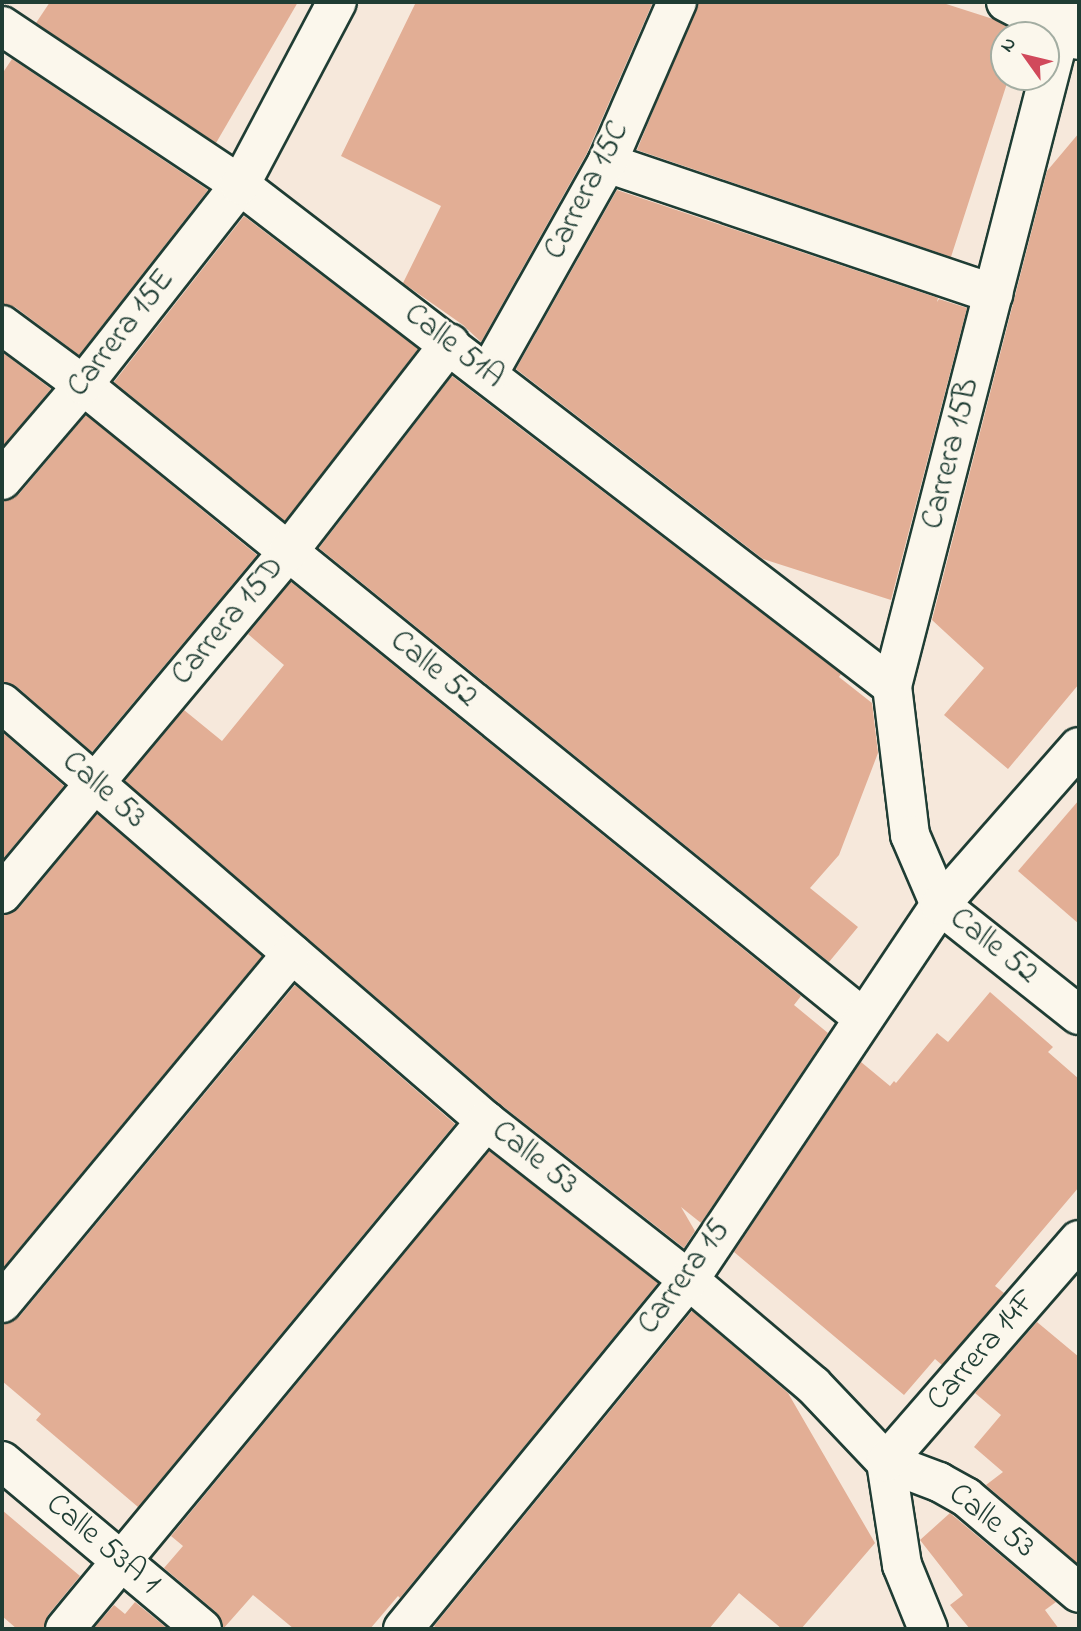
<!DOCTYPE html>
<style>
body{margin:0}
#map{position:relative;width:1081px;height:1631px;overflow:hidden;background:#f6e8db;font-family:"Indie Flower",sans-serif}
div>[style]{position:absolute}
.building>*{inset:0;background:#e2ae95}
.roads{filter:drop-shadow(2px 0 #1f3d34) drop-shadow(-2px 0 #1f3d34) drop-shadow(0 2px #1f3d34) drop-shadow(0 -2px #1f3d34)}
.minor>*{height:38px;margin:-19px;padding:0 19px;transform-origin:19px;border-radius:19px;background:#fbf7ec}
span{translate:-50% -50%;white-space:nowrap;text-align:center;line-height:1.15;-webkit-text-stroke:5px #fbf7ec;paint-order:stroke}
.street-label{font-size:32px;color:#1f3d34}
.frame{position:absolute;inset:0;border:4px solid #1f3d34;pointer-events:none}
.north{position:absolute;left:990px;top:21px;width:70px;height:70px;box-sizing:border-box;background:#fbf7ec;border:2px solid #a3ada2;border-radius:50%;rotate:304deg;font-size:19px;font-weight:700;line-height:28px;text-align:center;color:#1f3d34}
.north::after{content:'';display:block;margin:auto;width:24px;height:32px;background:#d1495b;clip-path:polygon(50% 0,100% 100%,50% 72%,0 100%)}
</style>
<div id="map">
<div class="building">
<div style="clip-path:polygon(50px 2px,298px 2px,216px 143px,36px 23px)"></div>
<div style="clip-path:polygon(416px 2px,653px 2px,587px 153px,481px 342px,463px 325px,403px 283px,441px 206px,341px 156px)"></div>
<div style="clip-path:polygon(698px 2px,940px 2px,993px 19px,1022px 35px,1004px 35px,1004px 77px,1009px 77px,951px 257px,637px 150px)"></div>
<div style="clip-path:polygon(12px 59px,208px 190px,79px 355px,15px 307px,2px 304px,2px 74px)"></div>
<div style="clip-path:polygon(1079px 133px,1079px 684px,1008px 769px,944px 715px,984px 668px,932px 620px,1047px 171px)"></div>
<div style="clip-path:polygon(617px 190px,938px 298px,937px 302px,939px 299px,967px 308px,891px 600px,763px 559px,516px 369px)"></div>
<div style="clip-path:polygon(244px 216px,418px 349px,285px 521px,114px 382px)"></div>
<div style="clip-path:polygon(2px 352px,51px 389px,2px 447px)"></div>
<div style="clip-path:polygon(452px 376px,841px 674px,839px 677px,872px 703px,878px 753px,839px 855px,810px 888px,858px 927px,829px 962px,319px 548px)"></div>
<div style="clip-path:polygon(86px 415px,257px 555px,92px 752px,16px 686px,2px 682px,2px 501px,19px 494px)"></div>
<div style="clip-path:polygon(291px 582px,801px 996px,794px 1005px,828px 1033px,701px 1223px,681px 1207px,695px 1231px,684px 1248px,500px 1104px,125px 781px,184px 710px,222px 741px,284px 665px,248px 634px)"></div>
<div style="clip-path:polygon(2px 732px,64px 786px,2px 860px)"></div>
<div style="clip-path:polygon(1079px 800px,1079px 924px,1018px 871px)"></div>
<div style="clip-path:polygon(97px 814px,262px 956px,2px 1269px,2px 915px,19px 908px)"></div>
<div style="clip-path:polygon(295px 985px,455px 1124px,138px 1507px,36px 1420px,41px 1414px,2px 1381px,2px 1324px,19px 1317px)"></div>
<div style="clip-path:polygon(990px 992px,1053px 1047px,1048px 1052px,1079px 1079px,1079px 1187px,995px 1286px,1004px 1293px,942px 1365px,935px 1359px,904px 1395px,734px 1252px,861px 1062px,890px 1086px,894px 1081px,896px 1083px,937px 1033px,948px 1042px)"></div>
<div style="clip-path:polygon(489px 1151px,658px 1283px,400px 1598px,398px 1596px,370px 1629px,294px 1629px,253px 1595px,223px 1629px,216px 1612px,164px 1568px,183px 1546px,171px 1536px)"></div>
<div style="clip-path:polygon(692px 1311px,788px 1393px,875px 1543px,801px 1629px,782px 1629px,739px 1593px,709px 1629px,438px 1629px,434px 1626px)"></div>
<div style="clip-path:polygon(1037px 1322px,1079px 1357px,1079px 1565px,986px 1485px,1003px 1472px,974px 1447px,1001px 1415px,975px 1393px)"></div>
<div style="clip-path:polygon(2px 1510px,80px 1576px,48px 1615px,44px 1629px,17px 1629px,2px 1616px)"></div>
<div style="clip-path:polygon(950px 1513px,1056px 1602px,1045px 1610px,1059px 1629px,970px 1629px,950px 1605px,963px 1595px,920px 1540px)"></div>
<div style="clip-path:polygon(135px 1602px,168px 1629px,93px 1629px,114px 1605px,125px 1614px)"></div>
</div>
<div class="roads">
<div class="minor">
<div style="left:1006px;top:2px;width:82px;rotate:27.5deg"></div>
<div style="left:1068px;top:2px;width:706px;rotate:104.43deg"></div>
<div style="left:892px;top:686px;width:150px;rotate:83.1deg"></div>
<div style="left:910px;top:835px;width:76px;rotate:66.8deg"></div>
<div style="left:940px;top:905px;width:177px;rotate:38.4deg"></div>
<div style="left:2px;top:26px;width:286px;rotate:33.7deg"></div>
<div style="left:240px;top:185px;width:822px;rotate:37.54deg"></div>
<div style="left:607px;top:163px;width:408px;rotate:18.7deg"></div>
<div style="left:2px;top:325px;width:101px;rotate:36.5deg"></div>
<div style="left:83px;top:385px;width:1003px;rotate:39.05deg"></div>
<div style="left:488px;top:374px;width:242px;rotate:-60.6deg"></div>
<div style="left:607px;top:163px;width:176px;rotate:-66.5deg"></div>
<div style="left:2px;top:480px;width:125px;rotate:-49.5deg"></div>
<div style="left:83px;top:385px;width:254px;rotate:-51.9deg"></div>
<div style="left:240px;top:185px;width:207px;rotate:-62.1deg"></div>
<div style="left:2px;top:703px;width:640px;rotate:40.82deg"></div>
<div style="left:486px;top:1121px;width:258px;rotate:38.1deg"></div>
<div style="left:689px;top:1280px;width:162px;rotate:40.3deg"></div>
<div style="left:813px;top:1385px;width:106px;rotate:46.5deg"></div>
<div style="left:886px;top:1462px;width:57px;rotate:20.7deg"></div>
<div style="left:939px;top:1482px;width:31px;rotate:29deg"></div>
<div style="left:966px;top:1497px;width:148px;rotate:40.3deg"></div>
<div style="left:2px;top:894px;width:446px;rotate:-50.1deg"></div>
<div style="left:288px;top:552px;width:264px;rotate:-52.2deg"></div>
<div style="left:2px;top:1303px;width:454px;rotate:-50.3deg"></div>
<div style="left:2px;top:1461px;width:261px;rotate:40deg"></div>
<div style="left:65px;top:1629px;width:660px;rotate:-50.35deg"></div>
<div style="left:403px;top:1629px;width:451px;rotate:-50.7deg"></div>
<div style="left:689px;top:1280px;width:451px;rotate:-56.2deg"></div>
<div style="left:940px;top:905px;width:210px;rotate:-48.7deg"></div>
<div style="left:928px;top:1629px;width:69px;rotate:-112.1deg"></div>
<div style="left:902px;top:1565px;width:104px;rotate:-98.8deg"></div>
<div style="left:886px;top:1462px;width:294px;rotate:-49deg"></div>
</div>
</div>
<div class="street-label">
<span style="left:588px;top:191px;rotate:-63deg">Carrera 15C</span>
<span style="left:122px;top:334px;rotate:-52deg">Carrera 15E</span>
<span style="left:453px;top:347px;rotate:38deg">Calle 51A</span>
<span style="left:952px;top:454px;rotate:-76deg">Carrera 15B</span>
<span style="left:229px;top:622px;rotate:-50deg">Carrera 15D</span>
<span style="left:433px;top:670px;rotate:39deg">Calle 52</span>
<span style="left:103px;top:791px;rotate:41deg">Calle 53</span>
<span style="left:993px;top:947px;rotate:38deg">Calle 52</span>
<span style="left:534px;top:1159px;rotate:38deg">Calle 53</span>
<span style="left:685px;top:1278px;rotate:-54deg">Carrera 15</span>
<span style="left:983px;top:1351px;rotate:-49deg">Carrera 14F</span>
<span style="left:991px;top:1522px;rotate:38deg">Calle 53</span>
<span style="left:102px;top:1545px;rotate:40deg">Calle 53A 1</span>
</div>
<div class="frame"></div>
<div class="north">N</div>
</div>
